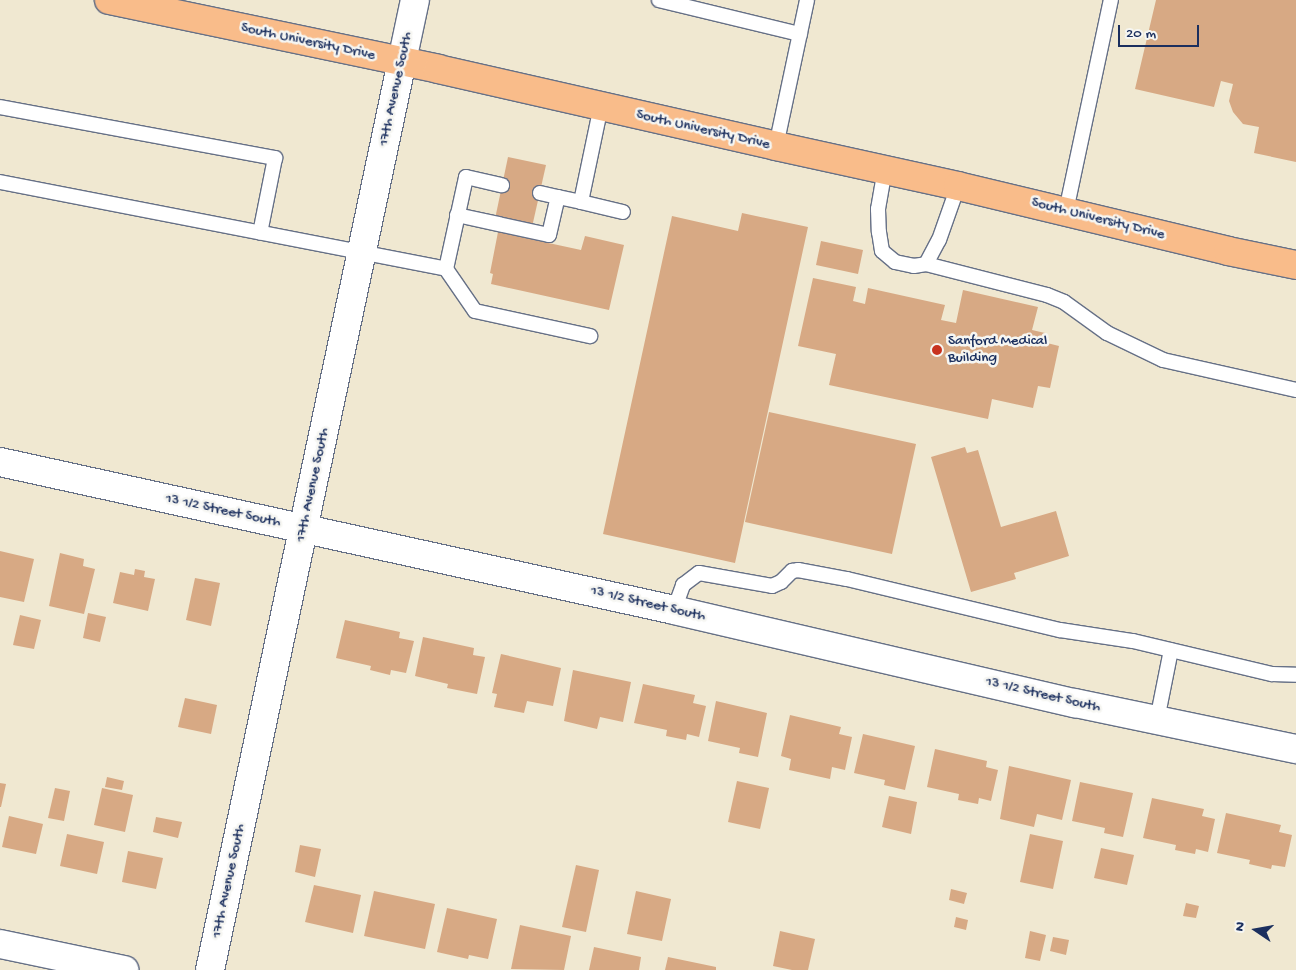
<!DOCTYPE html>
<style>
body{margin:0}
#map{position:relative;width:1296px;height:970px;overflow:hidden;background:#f0e8d1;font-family:"Gochi Hand",sans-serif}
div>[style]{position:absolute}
.building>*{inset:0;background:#d7a984}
.roads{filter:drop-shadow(1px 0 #667086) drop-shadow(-1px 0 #667086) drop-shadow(0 1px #667086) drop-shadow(0 -1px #667086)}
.service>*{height:14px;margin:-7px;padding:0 7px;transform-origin:7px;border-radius:7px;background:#fff}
.minor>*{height:28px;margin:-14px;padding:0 14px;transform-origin:14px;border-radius:14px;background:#fff}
.tertiary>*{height:28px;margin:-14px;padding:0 14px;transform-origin:14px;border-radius:14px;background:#fff}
.primary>*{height:28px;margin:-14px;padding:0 14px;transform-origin:14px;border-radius:14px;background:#f9bc8a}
.dots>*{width:14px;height:14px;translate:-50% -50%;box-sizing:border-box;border:2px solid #f6f6f2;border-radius:50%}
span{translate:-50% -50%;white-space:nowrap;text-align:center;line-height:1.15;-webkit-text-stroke:5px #f6f6f2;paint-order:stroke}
.street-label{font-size:15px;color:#1b2f5e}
.poi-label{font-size:15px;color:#1b2f5e}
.left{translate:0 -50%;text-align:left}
.north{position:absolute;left:1231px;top:905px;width:50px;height:50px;-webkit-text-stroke:4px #f6f6f2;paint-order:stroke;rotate:282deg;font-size:14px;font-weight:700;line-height:20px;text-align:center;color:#1b2f5e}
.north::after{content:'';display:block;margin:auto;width:18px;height:22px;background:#1b2f5e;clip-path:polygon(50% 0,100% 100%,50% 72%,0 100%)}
.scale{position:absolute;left:1118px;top:25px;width:81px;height:22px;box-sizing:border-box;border:2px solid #1b2f5e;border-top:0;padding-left:6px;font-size:15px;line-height:18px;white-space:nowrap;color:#1b2f5e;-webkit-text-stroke:4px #f6f6f2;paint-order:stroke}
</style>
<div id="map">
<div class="building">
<div style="clip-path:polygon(1156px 0,1296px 0,1296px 162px,1254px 153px,1259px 127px,1243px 124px,1233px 112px,1229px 101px,1233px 84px,1221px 81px,1214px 107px,1135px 89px)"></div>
<div style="clip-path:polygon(508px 157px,546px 165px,532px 227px,495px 219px)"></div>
<div style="clip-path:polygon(742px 213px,808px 227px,735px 563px,603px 534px,672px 216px,738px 231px)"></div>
<div style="clip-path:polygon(498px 232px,581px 250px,585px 236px,624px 245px,609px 310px,491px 284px,493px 274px,490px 273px)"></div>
<div style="clip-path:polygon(821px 241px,863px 250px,858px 274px,816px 265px)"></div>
<div style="clip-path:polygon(813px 278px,856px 287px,853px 301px,865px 304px,868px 288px,945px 305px,941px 320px,956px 323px,963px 290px,1038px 307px,1032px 330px,1045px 333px,1043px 342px,1059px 346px,1050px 388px,1038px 386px,1033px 408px,992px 399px,988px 419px,829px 385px,836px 354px,798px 346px)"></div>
<div style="clip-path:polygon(769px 412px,916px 444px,892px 554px,745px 522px)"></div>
<div style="clip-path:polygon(965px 447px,967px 453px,978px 450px,1001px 527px,1056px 511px,1069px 556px,1014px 573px,1016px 579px,971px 592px,931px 457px)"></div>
<div style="clip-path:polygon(0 551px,34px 559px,24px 602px,0 597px)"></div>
<div style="clip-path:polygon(60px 553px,84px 559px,83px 566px,95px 569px,84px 614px,49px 606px)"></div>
<div style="clip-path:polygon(135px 569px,145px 571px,144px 577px,155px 579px,148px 611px,113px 603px,120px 572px,134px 575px)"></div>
<div style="clip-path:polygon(195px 578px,220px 583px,211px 626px,186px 620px)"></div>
<div style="clip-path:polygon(88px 613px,106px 617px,100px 642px,83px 638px)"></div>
<div style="clip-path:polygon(20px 615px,41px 620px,34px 649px,13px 645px)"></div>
<div style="clip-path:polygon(345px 620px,400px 632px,399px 638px,414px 641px,406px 673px,391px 670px,390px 675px,370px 670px,371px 666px,336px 658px)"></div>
<div style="clip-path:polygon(423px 637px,474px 648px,473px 655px,485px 657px,477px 694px,447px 688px,448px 684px,415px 676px)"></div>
<div style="clip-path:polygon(501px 654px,561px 668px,553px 706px,527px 701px,524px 713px,494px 707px,497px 694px,492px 693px)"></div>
<div style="clip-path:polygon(573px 670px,631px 682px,623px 722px,600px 717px,597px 729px,564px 721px)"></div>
<div style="clip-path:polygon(643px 684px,695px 695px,693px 703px,706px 706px,699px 737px,687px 734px,686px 740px,666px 736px,667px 730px,634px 723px)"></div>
<div style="clip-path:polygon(185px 698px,217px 705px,211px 734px,178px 727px)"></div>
<div style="clip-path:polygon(716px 701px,767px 713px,758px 757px,739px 753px,740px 748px,708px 741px)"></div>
<div style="clip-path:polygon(790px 715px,841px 727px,839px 734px,852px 737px,845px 770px,832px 767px,830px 779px,789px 770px,791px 759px,781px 756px)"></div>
<div style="clip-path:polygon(863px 734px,915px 746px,905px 790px,884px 785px,885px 780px,854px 773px)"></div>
<div style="clip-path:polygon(935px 749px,987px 761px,986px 767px,998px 770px,991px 801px,979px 798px,978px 804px,958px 800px,959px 794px,927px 787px)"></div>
<div style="clip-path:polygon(1009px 766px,1071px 780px,1062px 820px,1037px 814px,1034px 827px,1000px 819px)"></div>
<div style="clip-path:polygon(107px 777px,124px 781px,122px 790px,105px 787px)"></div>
<div style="clip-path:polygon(737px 781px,769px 788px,760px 829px,728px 822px)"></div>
<div style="clip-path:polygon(1080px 782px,1133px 793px,1123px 837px,1104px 833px,1105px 828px,1072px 821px)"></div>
<div style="clip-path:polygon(0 783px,6px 784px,1px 807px,0 807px)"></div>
<div style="clip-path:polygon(55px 788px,70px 791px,64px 821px,48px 818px)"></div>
<div style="clip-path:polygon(102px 788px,133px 795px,125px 832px,94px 825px)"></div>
<div style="clip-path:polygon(889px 796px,917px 802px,911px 834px,882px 827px)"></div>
<div style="clip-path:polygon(1152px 798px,1204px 809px,1202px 816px,1215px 819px,1208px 852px,1196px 849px,1195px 854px,1175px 850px,1176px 845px,1143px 838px)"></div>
<div style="clip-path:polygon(1226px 813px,1281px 825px,1279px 832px,1292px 835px,1285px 867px,1272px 865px,1271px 869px,1249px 864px,1250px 860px,1217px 853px)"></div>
<div style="clip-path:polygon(9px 816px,43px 824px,36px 854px,2px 847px)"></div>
<div style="clip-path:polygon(156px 817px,182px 822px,178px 838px,153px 832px)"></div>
<div style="clip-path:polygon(67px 834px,104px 842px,97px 874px,60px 866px)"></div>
<div style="clip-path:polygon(1030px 834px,1063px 841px,1053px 889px,1020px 882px)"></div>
<div style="clip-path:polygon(300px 845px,321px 849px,315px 877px,295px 872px)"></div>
<div style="clip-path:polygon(1101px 848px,1134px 855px,1127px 885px,1094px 878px)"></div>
<div style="clip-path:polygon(128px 851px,163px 858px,156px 889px,122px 882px)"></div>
<div style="clip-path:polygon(576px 865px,599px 870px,586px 932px,562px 927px)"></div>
<div style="clip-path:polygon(314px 885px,361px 895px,353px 933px,305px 922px)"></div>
<div style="clip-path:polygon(951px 889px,967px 893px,964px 904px,949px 900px)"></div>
<div style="clip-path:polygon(374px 891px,435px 904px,425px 949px,364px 936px)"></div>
<div style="clip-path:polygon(636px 891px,671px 899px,662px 941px,627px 934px)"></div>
<div style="clip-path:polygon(1186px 903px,1199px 906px,1196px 918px,1183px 916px)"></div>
<div style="clip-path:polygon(447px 908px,497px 919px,488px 959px,469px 955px,468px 959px,437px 952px)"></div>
<div style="clip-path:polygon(956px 917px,968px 920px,966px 930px,954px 927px)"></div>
<div style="clip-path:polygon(520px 925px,571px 936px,564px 970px,511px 969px)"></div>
<div style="clip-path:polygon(780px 931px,815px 939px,808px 970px,792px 970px,773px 966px)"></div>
<div style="clip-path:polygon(1030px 931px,1046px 935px,1040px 961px,1025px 958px)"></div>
<div style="clip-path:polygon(1053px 937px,1069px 940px,1066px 955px,1050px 951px)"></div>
<div style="clip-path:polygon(594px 947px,641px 957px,639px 970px,589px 970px)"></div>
<div style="clip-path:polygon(668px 957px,716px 967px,716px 970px,665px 970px)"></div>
</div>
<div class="roads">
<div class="service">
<div style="left:659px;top:0;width:145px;rotate:13.6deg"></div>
<div style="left:601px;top:106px;width:98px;rotate:101.8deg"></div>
<div style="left:581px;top:202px;width:43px;rotate:13.4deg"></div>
<div style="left:0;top:107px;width:280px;rotate:10.5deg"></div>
<div style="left:275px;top:158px;width:76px;rotate:101.3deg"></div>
<div style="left:776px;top:146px;width:149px;rotate:-78deg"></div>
<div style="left:885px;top:169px;width:41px;rotate:99.9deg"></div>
<div style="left:878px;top:209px;width:23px;rotate:88deg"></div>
<div style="left:879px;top:232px;width:19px;rotate:81deg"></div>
<div style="left:882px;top:251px;width:17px;rotate:40deg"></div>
<div style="left:895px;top:262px;width:19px;rotate:12deg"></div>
<div style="left:914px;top:266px;width:12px;rotate:-9deg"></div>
<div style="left:926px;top:264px;width:27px;rotate:-62deg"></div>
<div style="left:939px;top:240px;width:57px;rotate:-70.6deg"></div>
<div style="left:0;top:182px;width:454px;rotate:11deg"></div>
<div style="left:446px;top:269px;width:94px;rotate:-77.7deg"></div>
<div style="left:466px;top:177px;width:37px;rotate:13deg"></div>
<div style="left:540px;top:193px;width:18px;rotate:13deg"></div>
<div style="left:1066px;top:211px;width:216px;rotate:-78deg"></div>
<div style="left:457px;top:215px;width:94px;rotate:12.3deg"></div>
<div style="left:549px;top:235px;width:39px;rotate:-77deg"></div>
<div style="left:558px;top:197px;width:24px;rotate:12deg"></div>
<div style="left:926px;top:264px;width:125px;rotate:14.4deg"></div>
<div style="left:1047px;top:295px;width:18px;rotate:22deg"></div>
<div style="left:1064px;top:302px;width:53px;rotate:35.8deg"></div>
<div style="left:1107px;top:333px;width:62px;rotate:25.7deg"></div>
<div style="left:1163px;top:360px;width:136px;rotate:12.7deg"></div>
<div style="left:446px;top:269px;width:51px;rotate:55.4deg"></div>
<div style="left:475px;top:311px;width:118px;rotate:12.3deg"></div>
<div style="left:674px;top:610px;width:27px;rotate:-70deg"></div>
<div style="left:683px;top:585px;width:20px;rotate:-37deg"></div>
<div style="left:699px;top:573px;width:74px;rotate:10.1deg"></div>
<div style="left:772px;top:586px;width:10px;rotate:-24deg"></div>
<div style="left:781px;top:582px;width:16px;rotate:-45deg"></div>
<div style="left:792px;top:571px;width:6px;rotate:-9deg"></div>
<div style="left:798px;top:570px;width:50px;rotate:10.4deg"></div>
<div style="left:847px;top:579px;width:219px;rotate:13.5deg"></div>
<div style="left:1060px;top:630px;width:74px;rotate:8.6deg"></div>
<div style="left:1133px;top:641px;width:143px;rotate:13.4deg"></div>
<div style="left:1272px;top:674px;width:24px;rotate:2deg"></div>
<div style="left:1157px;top:720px;width:71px;rotate:-78.7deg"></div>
</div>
<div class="minor">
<div style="left:402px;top:61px;width:62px;rotate:-78deg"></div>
<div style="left:0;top:462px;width:690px;rotate:12.38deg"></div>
<div style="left:674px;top:610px;width:412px;rotate:13.1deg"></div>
<div style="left:1075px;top:703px;width:226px;rotate:11.8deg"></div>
<div style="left:0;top:944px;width:127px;rotate:11.8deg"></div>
</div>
<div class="tertiary">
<div style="left:210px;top:970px;width:929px;rotate:-78.07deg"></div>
</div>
<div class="primary">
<div style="left:109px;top:0;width:336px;rotate:11.8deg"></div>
<div style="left:438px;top:69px;width:347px;rotate:12.8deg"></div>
<div style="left:776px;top:146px;width:186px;rotate:12.4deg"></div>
<div style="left:958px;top:186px;width:278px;rotate:13.5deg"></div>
<div style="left:1228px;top:251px;width:69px;rotate:11.6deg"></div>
</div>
</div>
<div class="dots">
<div style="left:937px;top:350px;background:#c8321e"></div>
</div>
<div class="street-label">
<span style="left:308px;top:42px;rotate:12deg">South University Drive</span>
<span style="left:396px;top:89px;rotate:-78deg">17th Avenue South</span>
<span style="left:703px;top:130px;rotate:13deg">South University Drive</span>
<span style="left:1098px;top:219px;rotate:14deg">South University Drive</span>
<span style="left:313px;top:485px;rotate:-78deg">17th Avenue South</span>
<span style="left:223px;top:511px;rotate:12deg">13 1/2 Street South</span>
<span style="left:648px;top:604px;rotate:13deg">13 1/2 Street South</span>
<span style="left:1043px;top:695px;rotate:13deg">13 1/2 Street South</span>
<span style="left:229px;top:881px;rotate:-78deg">17th Avenue South</span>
</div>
<div class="poi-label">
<span class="left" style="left:948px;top:350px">Sanford Medical<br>Building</span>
</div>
<div class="north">N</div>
<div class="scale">20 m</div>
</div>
